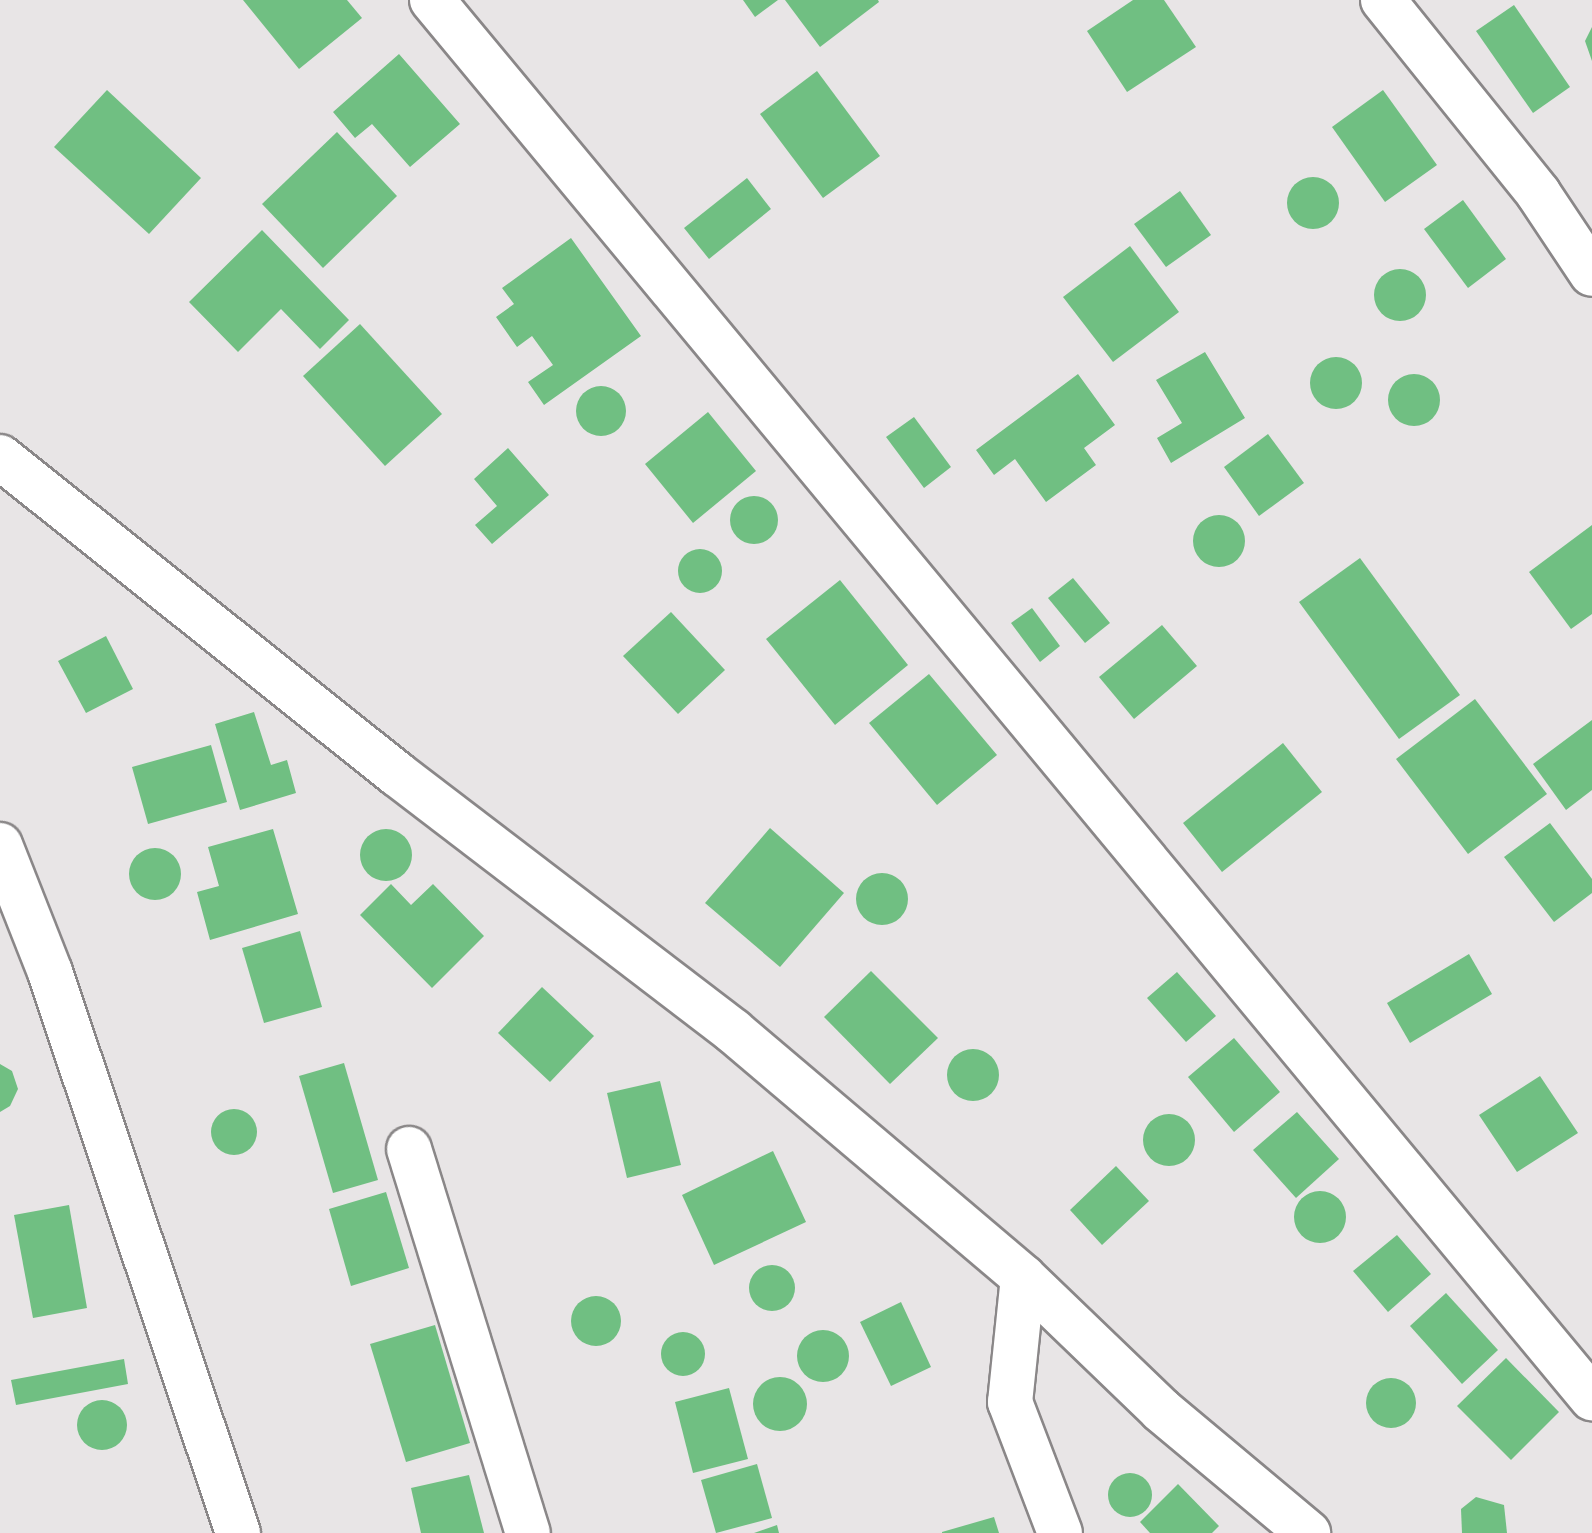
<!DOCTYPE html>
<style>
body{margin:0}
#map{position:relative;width:1592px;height:1533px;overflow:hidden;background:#e8e5e6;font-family:Mulish,sans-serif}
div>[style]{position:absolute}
.building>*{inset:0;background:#70bf82}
.round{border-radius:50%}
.roads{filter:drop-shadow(2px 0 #8a8788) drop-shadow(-2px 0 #8a8788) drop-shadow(0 2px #8a8788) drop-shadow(0 -2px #8a8788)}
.minor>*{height:44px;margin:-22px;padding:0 22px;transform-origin:22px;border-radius:22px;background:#fff}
span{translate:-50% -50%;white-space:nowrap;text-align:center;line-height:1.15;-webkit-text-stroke:6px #fff;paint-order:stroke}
</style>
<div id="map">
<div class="building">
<div style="clip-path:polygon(243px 0,347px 0,362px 18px,299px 69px)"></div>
<div style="clip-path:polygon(743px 0,778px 0,755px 17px)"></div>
<div style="clip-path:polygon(785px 0,878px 0,879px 2px,820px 47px)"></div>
<div style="clip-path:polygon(1133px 0,1164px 0,1196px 47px,1127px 92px,1087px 31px)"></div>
<div style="clip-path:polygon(1514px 5px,1570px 87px,1533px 113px,1476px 31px)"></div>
<div style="clip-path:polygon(1592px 27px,1592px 61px,1585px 41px)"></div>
<div style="clip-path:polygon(399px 54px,460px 124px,410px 167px,372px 124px,355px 138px,333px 112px)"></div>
<div style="clip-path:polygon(817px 71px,880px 156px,823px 198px,760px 114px)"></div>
<div style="clip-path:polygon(107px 90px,201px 178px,149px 234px,54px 147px)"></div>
<div style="clip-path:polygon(1383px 90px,1437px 165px,1385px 202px,1332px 127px)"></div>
<div style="clip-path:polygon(337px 132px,397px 196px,323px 268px,262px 204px)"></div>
<div class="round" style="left:1287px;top:177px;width:52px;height:52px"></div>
<div style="clip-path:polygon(747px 178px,771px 209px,709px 259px,684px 228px)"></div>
<div style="clip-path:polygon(1180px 191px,1211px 235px,1166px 267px,1134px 224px)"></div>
<div style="clip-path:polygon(1463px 200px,1506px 259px,1468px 288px,1424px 229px)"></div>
<div style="clip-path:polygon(262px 230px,349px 320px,320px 349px,281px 309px,238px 352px,189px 302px)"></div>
<div style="clip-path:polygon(571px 238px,641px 336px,544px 405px,528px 382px,553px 365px,532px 336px,517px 347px,496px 317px,514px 304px,502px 288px)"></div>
<div style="clip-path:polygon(1130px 246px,1179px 312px,1113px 362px,1063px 297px)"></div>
<div class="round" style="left:1374px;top:269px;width:52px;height:52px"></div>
<div style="clip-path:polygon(360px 324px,442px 414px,385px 466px,303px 376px)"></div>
<div style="clip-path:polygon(1205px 352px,1245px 418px,1171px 463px,1157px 438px,1182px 423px,1156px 380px)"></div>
<div class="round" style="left:1310px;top:357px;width:52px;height:52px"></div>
<div style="clip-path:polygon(1078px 374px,1115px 425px,1084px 448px,1096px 465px,1046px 502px,1015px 459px,994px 475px,976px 450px)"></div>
<div class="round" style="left:1388px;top:374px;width:52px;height:52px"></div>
<div class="round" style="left:576px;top:386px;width:50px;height:50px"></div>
<div style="clip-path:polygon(708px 412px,756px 471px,693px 523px,645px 464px)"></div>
<div style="clip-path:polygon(914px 417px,951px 467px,924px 488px,886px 437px)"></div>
<div style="clip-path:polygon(1268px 434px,1304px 483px,1259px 516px,1224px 467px)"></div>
<div style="clip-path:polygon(508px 448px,549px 495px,492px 544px,475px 525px,497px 506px,474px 479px)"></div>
<div class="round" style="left:730px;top:496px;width:48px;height:48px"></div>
<div class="round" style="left:1193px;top:515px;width:52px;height:52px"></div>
<div style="clip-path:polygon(1592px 525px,1592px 614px,1571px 629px,1529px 572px)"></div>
<div class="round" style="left:678px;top:549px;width:44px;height:44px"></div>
<div style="clip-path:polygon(1360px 558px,1460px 695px,1399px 739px,1299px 602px)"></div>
<div style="clip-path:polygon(1073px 578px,1110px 623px,1085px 643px,1048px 598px)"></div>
<div style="clip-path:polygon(840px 580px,908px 665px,835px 725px,766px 639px)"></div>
<div style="clip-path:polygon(1032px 608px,1060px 646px,1040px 662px,1011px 623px)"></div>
<div style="clip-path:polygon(671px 612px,725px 670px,678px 714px,623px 656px)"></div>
<div style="clip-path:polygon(1162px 625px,1197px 666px,1134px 719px,1099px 677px)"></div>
<div style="clip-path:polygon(106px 636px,133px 689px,86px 713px,58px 661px)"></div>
<div style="clip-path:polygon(929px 674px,997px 755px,937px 805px,869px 723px)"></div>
<div style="clip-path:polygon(1475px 699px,1547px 794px,1468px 854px,1396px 759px)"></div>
<div style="clip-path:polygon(254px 712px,271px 765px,287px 760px,296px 793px,240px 810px,215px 724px)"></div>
<div style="clip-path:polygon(1592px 720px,1592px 790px,1566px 810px,1533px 764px)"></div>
<div style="clip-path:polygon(1283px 743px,1322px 792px,1222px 872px,1183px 823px)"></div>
<div style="clip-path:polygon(211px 745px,227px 802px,148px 824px,132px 767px)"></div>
<div style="clip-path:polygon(1550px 823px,1592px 879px,1592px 893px,1554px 922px,1504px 857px)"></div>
<div style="clip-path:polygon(770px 828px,844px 893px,780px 967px,705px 903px)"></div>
<div style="clip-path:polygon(273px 829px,298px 914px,210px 940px,197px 892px,219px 886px,208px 847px)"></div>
<div class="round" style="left:360px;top:829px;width:52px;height:52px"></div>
<div class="round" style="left:129px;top:848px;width:52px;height:52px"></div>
<div class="round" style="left:856px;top:873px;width:52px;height:52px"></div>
<div style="clip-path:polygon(391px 884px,411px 905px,433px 884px,484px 936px,432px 988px,360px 915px)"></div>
<div style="clip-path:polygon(300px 931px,322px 1007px,264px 1023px,242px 948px)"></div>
<div style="clip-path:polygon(1469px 954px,1492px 994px,1410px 1043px,1387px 1003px)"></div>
<div style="clip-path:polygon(871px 971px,938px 1038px,890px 1084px,824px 1017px)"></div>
<div style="clip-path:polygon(1177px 972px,1216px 1016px,1186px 1042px,1147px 998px)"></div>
<div style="clip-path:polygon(542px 987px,594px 1036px,550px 1082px,498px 1033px)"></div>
<div style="clip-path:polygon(1234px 1038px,1280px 1092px,1234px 1132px,1188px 1077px)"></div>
<div class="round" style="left:947px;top:1049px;width:52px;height:52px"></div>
<div style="clip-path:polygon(344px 1063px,378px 1180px,333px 1193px,299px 1076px)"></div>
<div style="clip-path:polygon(0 1064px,12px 1071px,18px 1089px,10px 1106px,0 1112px)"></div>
<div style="clip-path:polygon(1540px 1076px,1578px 1133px,1517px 1172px,1479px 1115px)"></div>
<div style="clip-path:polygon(660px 1081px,681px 1165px,627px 1178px,607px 1093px)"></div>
<div class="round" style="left:211px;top:1109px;width:46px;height:46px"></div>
<div style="clip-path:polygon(1297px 1112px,1339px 1159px,1296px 1198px,1253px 1150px)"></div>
<div class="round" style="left:1143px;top:1114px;width:52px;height:52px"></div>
<div style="clip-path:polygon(773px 1151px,806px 1222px,714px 1265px,682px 1195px)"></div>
<div style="clip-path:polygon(1116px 1166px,1149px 1201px,1102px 1245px,1070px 1210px)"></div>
<div class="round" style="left:1294px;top:1191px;width:52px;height:52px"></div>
<div style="clip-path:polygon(386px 1192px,409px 1268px,351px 1286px,329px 1209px)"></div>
<div style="clip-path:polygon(69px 1205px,87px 1308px,33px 1318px,14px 1215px)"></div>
<div style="clip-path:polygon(1397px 1235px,1431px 1274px,1388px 1312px,1353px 1271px)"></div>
<div class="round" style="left:749px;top:1265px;width:46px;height:46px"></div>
<div style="clip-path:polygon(1446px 1293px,1498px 1350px,1462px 1384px,1410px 1326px)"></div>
<div class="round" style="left:571px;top:1296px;width:50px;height:50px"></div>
<div style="clip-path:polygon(901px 1302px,931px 1367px,891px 1386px,860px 1322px)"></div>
<div style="clip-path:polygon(435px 1325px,470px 1443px,406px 1462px,370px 1344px)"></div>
<div class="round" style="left:797px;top:1330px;width:52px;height:52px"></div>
<div class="round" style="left:661px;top:1332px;width:44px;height:44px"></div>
<div style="clip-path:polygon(1506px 1358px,1559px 1412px,1511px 1460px,1457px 1406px)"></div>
<div style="clip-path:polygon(124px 1359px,128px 1384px,16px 1405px,11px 1380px)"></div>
<div class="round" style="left:753px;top:1377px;width:54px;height:54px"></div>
<div class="round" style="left:1366px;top:1378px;width:50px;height:50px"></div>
<div style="clip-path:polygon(729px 1388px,748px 1459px,693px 1473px,675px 1402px)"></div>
<div class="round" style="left:77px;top:1400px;width:50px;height:50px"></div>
<div style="clip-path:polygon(757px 1464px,772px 1518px,716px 1533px,701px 1480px)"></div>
<div class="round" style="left:1108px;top:1473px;width:44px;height:44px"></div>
<div style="clip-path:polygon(469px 1475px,484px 1533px,421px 1533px,411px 1488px)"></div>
<div style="clip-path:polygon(1178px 1484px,1219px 1526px,1212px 1533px,1150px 1533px,1140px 1522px)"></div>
<div style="clip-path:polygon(1476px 1497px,1504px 1505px,1507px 1533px,1462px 1533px,1461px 1509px)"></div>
<div style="clip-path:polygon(994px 1517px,999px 1533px,942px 1533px,942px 1532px)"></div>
<div style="clip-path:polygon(777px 1525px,779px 1533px,754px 1533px)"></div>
</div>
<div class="roads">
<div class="minor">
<div style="left:432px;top:0;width:1817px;rotate:50.32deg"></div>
<div style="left:1383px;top:0;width:248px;rotate:51.2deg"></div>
<div style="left:1538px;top:193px;width:97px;rotate:56.3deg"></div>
<div style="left:0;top:457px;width:508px;rotate:38.61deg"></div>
<div style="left:397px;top:774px;width:423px;rotate:37.4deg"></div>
<div style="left:733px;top:1031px;width:380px;rotate:40.3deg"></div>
<div style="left:1023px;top:1277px;width:192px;rotate:43.9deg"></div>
<div style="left:1161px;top:1410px;width:192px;rotate:39.9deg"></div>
<div style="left:0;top:845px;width:136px;rotate:68.5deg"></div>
<div style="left:50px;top:972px;width:592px;rotate:71.47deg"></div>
<div style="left:409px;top:1149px;width:402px;rotate:72.8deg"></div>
<div style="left:1023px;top:1277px;width:126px;rotate:95.9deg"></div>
<div style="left:1010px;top:1402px;width:140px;rotate:69.1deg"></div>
</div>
</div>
</div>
